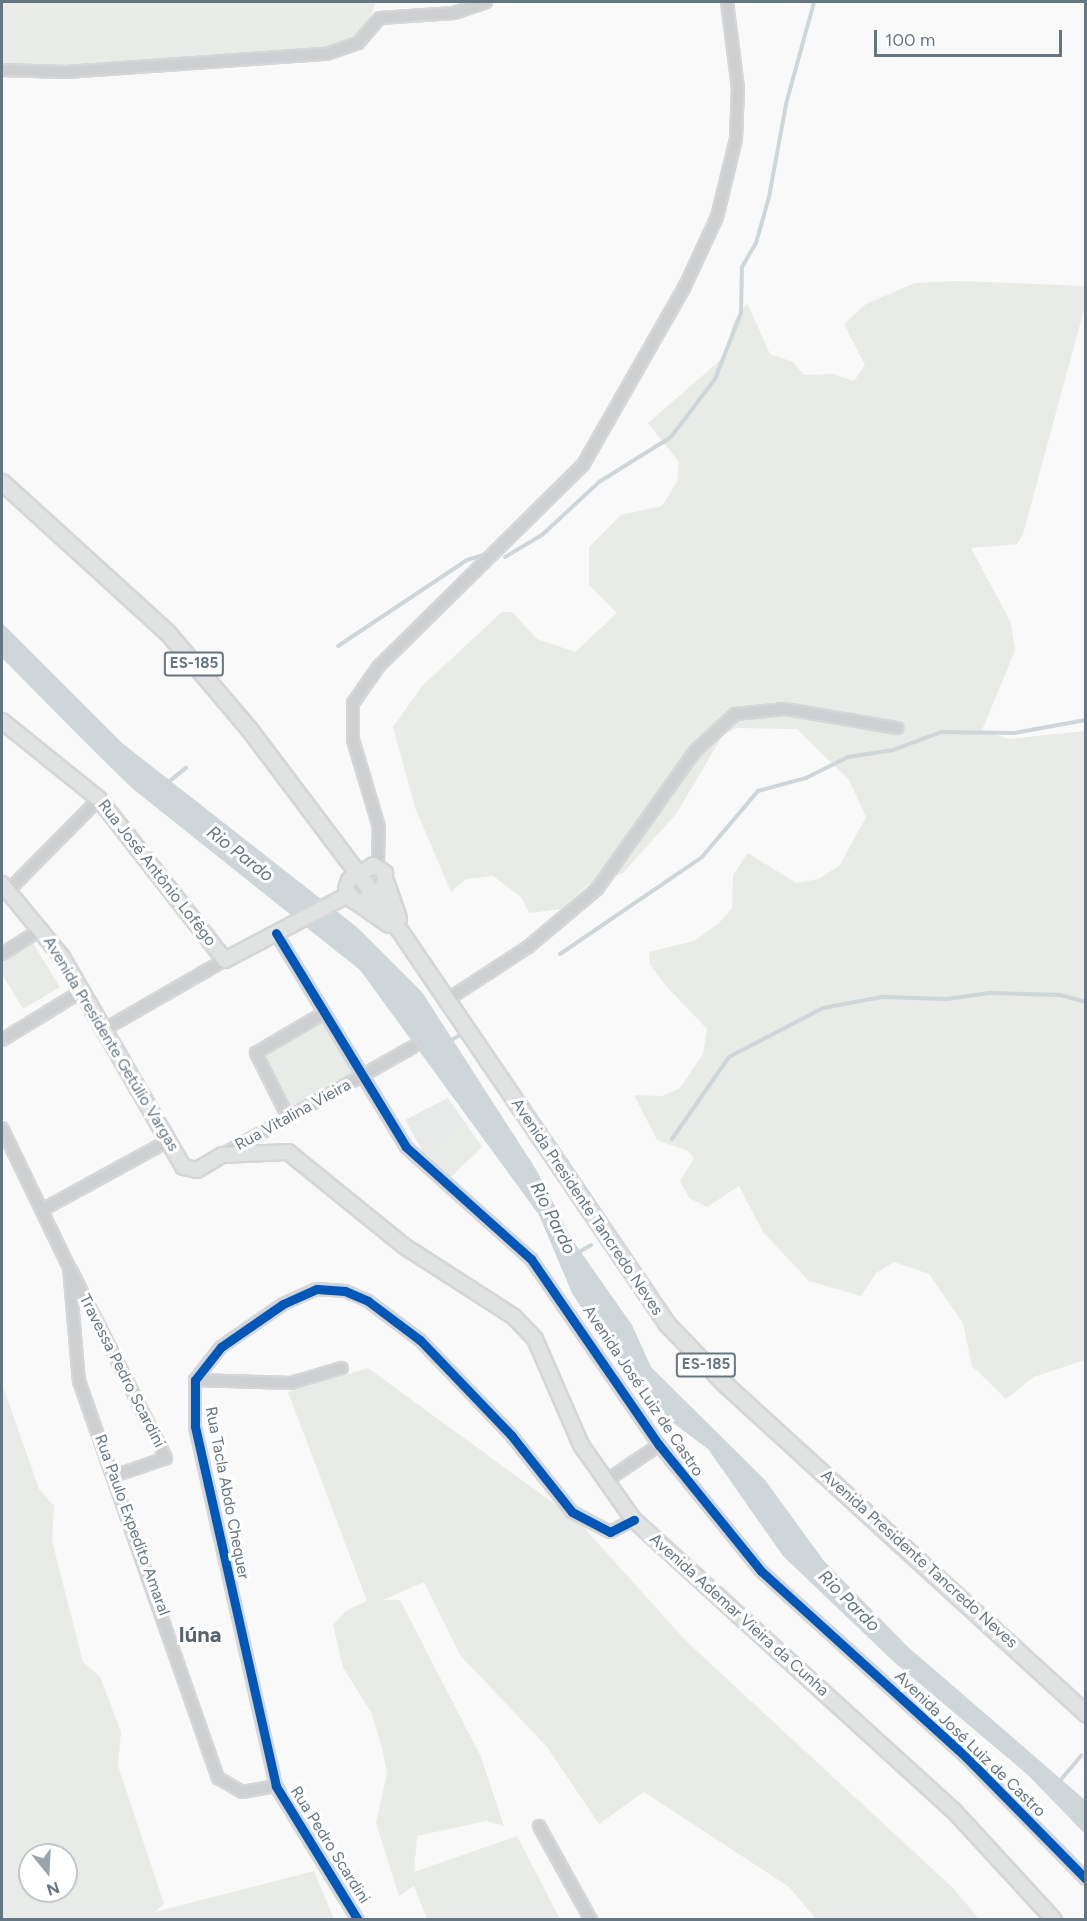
<!DOCTYPE html>
<meta charset="utf-8">
<style>
body{margin:0}
#map{position:relative;width:1087px;height:1921px;overflow:hidden;background:#f9f9f9;font-family:Figtree,sans-serif}
div>[style]{position:absolute}
.built>*{inset:0;background:#e8e9e9}
.green>*{inset:0;background:#e8ebe6}
.water>*{inset:0;background:#ced6d9}
.stream>*{height:4px;margin:-2px;padding:0 2px;transform-origin:2px;border-radius:2px;background:#ced6d9}
.roads{filter:drop-shadow(2px 0 #d5d6d7) drop-shadow(-2px 0 #d5d6d7) drop-shadow(0 2px #d5d6d7) drop-shadow(0 -2px #d5d6d7)}
.street>*{height:10px;margin:-5px;padding:0 5px;transform-origin:5px;border-radius:5px;background:#cecfd0}
.secondary>*{height:14px;margin:-7px;padding:0 7px;transform-origin:7px;border-radius:7px;background:#e1e2e2}
.primary>*{height:15px;margin:-7.5px;padding:0 7.5px;transform-origin:7.5px;border-radius:7.5px;background:#e1e2e2}
.cycleway>*{height:9px;margin:-4.5px;padding:0 4.5px;transform-origin:4.5px;border-radius:4.5px;background:#0057b8}
span{translate:-50% -50%;white-space:nowrap;text-align:center;line-height:1.15;-webkit-text-stroke:6px #fff;paint-order:stroke}
.shield-label span{padding:2px 4px;background:#fff;border:2px solid;border-radius:4px;-webkit-text-stroke-width:0}
.shield-label{font-size:15px;color:#657683;font-weight:700}
.street-label{font-size:16px;color:#657683}
.water-label{font-size:18px;color:#60757c;font-style:italic}
.district-label{font-size:22px;color:#57646e;font-weight:700}
.frame{position:absolute;inset:0;border:3px solid #657683;pointer-events:none}
.north{position:absolute;left:18px;top:1843px;width:60px;height:60px;box-sizing:border-box;background:#fff;border:2px solid #c1c8cd;border-radius:50%;rotate:162deg;font-size:16px;font-weight:700;line-height:24px;text-align:center;color:#657683}
.north::after{content:'';display:block;margin:auto;width:21px;height:27px;background:#99a4ac;clip-path:polygon(50% 0,100% 100%,50% 72%,0 100%)}
.scale{position:absolute;left:874px;top:30px;width:188px;height:27px;box-sizing:border-box;border:3px solid #657683;border-top:0;padding-left:8px;font-size:18px;line-height:21px;white-space:nowrap;color:#657683;-webkit-text-stroke:4px #fff;paint-order:stroke}
</style>
<div id="map">
<div class="built">
<div style="clip-path:polygon(448px 1098px,482px 1147px,427px 1159px,405px 1120px)"></div>
</div>
<div class="green">
<div style="clip-path:polygon(2px 2px,376px 2px,359px 48px,310px 58px,54px 77px,2px 75px)"></div>
<div style="clip-path:polygon(959px 281px,1085px 286px,1085px 306px,1023px 534px,1017px 544px,971px 548px,1011px 623px,1015px 651px,982px 730px,1009px 739px,1085px 731px,1085px 1360px,1034px 1377px,1006px 1399px,972px 1366px,963px 1323px,929px 1274px,894px 1262px,876px 1273px,861px 1296px,809px 1281px,763px 1232px,739px 1186px,707px 1207px,689px 1198px,680px 1181px,694px 1158px,688px 1151px,657px 1140px,634px 1095px,662px 1096px,680px 1088px,703px 1054px,707px 1029px,668px 988px,650px 965px,649px 952px,694px 941px,719px 923px,732px 908px,733px 875px,748px 853px,796px 883px,819px 879px,840px 865px,866px 817px,849px 780px,797px 729px,736px 728px,723px 735px,676px 814px,623px 873px,589px 884px,561px 909px,529px 913px,521px 897px,493px 876px,466px 879px,451px 892px,416px 810px,393px 727px,423px 685px,502px 612px,512px 612px,537px 639px,575px 652px,617px 613px,589px 585px,589px 547px,621px 515px,662px 506px,677px 482px,679px 462px,648px 423px,724px 357px,734px 321px,747px 303px,770px 354px,793px 362px,804px 375px,833px 374px,854px 381px,865px 365px,844px 324px,866px 304px,915px 283px)"></div>
<div style="clip-path:polygon(32px 942px,60px 987px,23px 1009px,2px 974px,2px 960px)"></div>
<div style="clip-path:polygon(320px 1021px,354px 1073px,290px 1108px,260px 1055px)"></div>
<div style="clip-path:polygon(462px 1125px,482px 1147px,447px 1181px,427px 1159px)"></div>
<div style="clip-path:polygon(368px 1368px,578px 1521px,686px 1641px,953px 1888px,979px 1919px,816px 1919px,789px 1887px,644px 1792px,599px 1824px,547px 1747px,460px 1655px,424px 1582px,383px 1600px,400px 1600px,481px 1757px,504px 1826px,486px 1821px,417px 1836px,414px 1872px,517px 1836px,560px 1919px,427px 1919px,414px 1886px,399px 1896px,376px 1823px,387px 1773px,382px 1748px,372px 1714px,343px 1667px,333px 1625px,346px 1611px,367px 1601px,288px 1392px)"></div>
<div style="clip-path:polygon(evenodd,2px 1384px,39px 1489px,54px 1506px,52px 1541px,83px 1662px,100px 1677px,121px 1732px,118px 1766px,164px 1904px,155px 1912px,314px 1871px,334px 1919px,2px 1919px,2px 1384px,30px 1855px,66px 1855px,66px 1891px,30px 1891px,30px 1855px)"></div>
</div>
<div class="water">
<div style="clip-path:polygon(2px 623px,122px 743px,358px 928px,422px 992px,537px 1171px,571px 1238px,632px 1325px,651px 1367px,765px 1480px,824px 1561px,908px 1647px,1085px 1800px,1085px 1834px,1028px 1775px,894px 1662px,783px 1556px,708px 1449px,653px 1408px,626px 1377px,572px 1293px,539px 1215px,360px 970px,133px 789px,91px 748px,2px 658px)"></div>
</div>
<div class="stream">
<div style="left:505px;top:557px;width:43px;rotate:-30.7deg"></div>
<div style="left:542px;top:535px;width:78px;rotate:-42.9deg"></div>
<div style="left:599px;top:482px;width:85px;rotate:-32deg"></div>
<div style="left:671px;top:437px;width:73px;rotate:-52.8deg"></div>
<div style="left:715px;top:379px;width:71px;rotate:-68.5deg"></div>
<div style="left:741px;top:313px;width:46px;rotate:-88.8deg"></div>
<div style="left:742px;top:267px;width:28px;rotate:-60deg"></div>
<div style="left:756px;top:243px;width:48px;rotate:-74.2deg"></div>
<div style="left:769px;top:197px;width:95px;rotate:-79.6deg"></div>
<div style="left:786px;top:104px;width:106px;rotate:-74.6deg"></div>
<div style="left:338px;top:646px;width:155px;rotate:-33.7deg"></div>
<div style="left:467px;top:560px;width:24px;rotate:-17deg"></div>
<div style="left:166px;top:784px;width:26px;rotate:-39deg"></div>
<div style="left:560px;top:954px;width:172px;rotate:-34.3deg"></div>
<div style="left:702px;top:857px;width:87px;rotate:-49.7deg"></div>
<div style="left:758px;top:791px;width:50px;rotate:-15.2deg"></div>
<div style="left:806px;top:778px;width:47px;rotate:-26.6deg"></div>
<div style="left:848px;top:757px;width:46px;rotate:-8.8deg"></div>
<div style="left:893px;top:750px;width:51px;rotate:-20.6deg"></div>
<div style="left:941px;top:732px;width:73px;rotate:0.8deg"></div>
<div style="left:1014px;top:733px;width:73px;rotate:-10.2deg"></div>
<div style="left:448px;top:1042px;width:14px;rotate:-30deg"></div>
<div style="left:672px;top:1139px;width:100px;rotate:-55.2deg"></div>
<div style="left:729px;top:1057px;width:106px;rotate:-27.5deg"></div>
<div style="left:823px;top:1008px;width:60px;rotate:-10.6deg"></div>
<div style="left:882px;top:997px;width:65px;rotate:1.8deg"></div>
<div style="left:947px;top:999px;width:43px;rotate:-7.9deg"></div>
<div style="left:990px;top:993px;width:70px;rotate:1.6deg"></div>
<div style="left:1060px;top:995px;width:27px;rotate:15deg"></div>
<div style="left:579px;top:1252px;width:14px;rotate:-30deg"></div>
<div style="left:1059px;top:1782px;width:35px;rotate:-50deg"></div>
</div>
<div class="roads">
<div class="street">
<div style="left:2px;top:70px;width:64px;rotate:1.8deg"></div>
<div style="left:66px;top:72px;width:261px;rotate:-4deg"></div>
<div style="left:326px;top:54px;width:34px;rotate:-19deg"></div>
<div style="left:358px;top:43px;width:33px;rotate:-49deg"></div>
<div style="left:380px;top:18px;width:74px;rotate:-3.9deg"></div>
<div style="left:454px;top:13px;width:34px;rotate:-19deg"></div>
<div style="left:378px;top:866px;width:39px;rotate:-89deg"></div>
<div style="left:379px;top:827px;width:91px;rotate:-106.6deg"></div>
<div style="left:353px;top:740px;width:37px;rotate:-90deg"></div>
<div style="left:353px;top:703px;width:45px;rotate:-54.9deg"></div>
<div style="left:379px;top:666px;width:286px;rotate:-44.6deg"></div>
<div style="left:583px;top:465px;width:206px;rotate:-60.3deg"></div>
<div style="left:685px;top:286px;width:76px;rotate:-65.1deg"></div>
<div style="left:717px;top:217px;width:80px;rotate:-76.3deg"></div>
<div style="left:736px;top:139px;width:51px;rotate:-87.8deg"></div>
<div style="left:738px;top:88px;width:87px;rotate:-97.3deg"></div>
<div style="left:8px;top:891px;width:129px;rotate:-45.3deg"></div>
<div style="left:276px;top:933px;width:250px;rotate:58.7deg"></div>
<div style="left:406px;top:1147px;width:168px;rotate:41.9deg"></div>
<div style="left:531px;top:1259px;width:226px;rotate:55.5deg"></div>
<div style="left:659px;top:1445px;width:162px;rotate:51deg"></div>
<div style="left:761px;top:1571px;width:277px;rotate:42.2deg"></div>
<div style="left:966px;top:1757px;width:171px;rotate:45.5deg"></div>
<div style="left:2px;top:954px;width:47px;rotate:-32deg"></div>
<div style="left:447px;top:1000px;width:97px;rotate:-33.2deg"></div>
<div style="left:528px;top:947px;width:90px;rotate:-40deg"></div>
<div style="left:597px;top:889px;width:169px;rotate:-54.6deg"></div>
<div style="left:695px;top:751px;width:54px;rotate:-42.8deg"></div>
<div style="left:735px;top:714px;width:50px;rotate:-5.7deg"></div>
<div style="left:785px;top:709px;width:114px;rotate:9.6deg"></div>
<div style="left:105px;top:1029px;width:138px;rotate:-29.9deg"></div>
<div style="left:2px;top:1040px;width:94px;rotate:-31.5deg"></div>
<div style="left:288px;top:1117px;width:72px;rotate:-116.6deg"></div>
<div style="left:256px;top:1053px;width:79px;rotate:-30.5deg"></div>
<div style="left:2px;top:1128px;width:154px;rotate:64.3deg"></div>
<div style="left:69px;top:1267px;width:114px;rotate:85deg"></div>
<div style="left:79px;top:1381px;width:421px;rotate:70.7deg"></div>
<div style="left:218px;top:1778px;width:28px;rotate:30deg"></div>
<div style="left:242px;top:1792px;width:35px;rotate:-10deg"></div>
<div style="left:222px;top:1155px;width:219px;rotate:-29.5deg"></div>
<div style="left:42px;top:1210px;width:144px;rotate:-28.7deg"></div>
<div style="left:71px;top:1270px;width:211px;rotate:63.2deg"></div>
<div style="left:166px;top:1458px;width:55px;rotate:160.9deg"></div>
<div style="left:195px;top:1380px;width:96px;rotate:1.8deg"></div>
<div style="left:291px;top:1383px;width:53px;rotate:-16.4deg"></div>
<div style="left:606px;top:1481px;width:64px;rotate:-34.2deg"></div>
<div style="left:539px;top:1826px;width:107px;rotate:61deg"></div>
<div style="left:358px;top:1920px;width:157px;rotate:-121.5deg"></div>
<div style="left:276px;top:1786px;width:369px;rotate:-102.7deg"></div>
<div style="left:195px;top:1426px;width:46px;rotate:-90deg"></div>
<div style="left:195px;top:1380px;width:42px;rotate:-51.8deg"></div>
<div style="left:221px;top:1347px;width:75px;rotate:-34.7deg"></div>
<div style="left:283px;top:1304px;width:37px;rotate:-24deg"></div>
<div style="left:317px;top:1289px;width:28px;rotate:4deg"></div>
<div style="left:345px;top:1291px;width:25px;rotate:23deg"></div>
<div style="left:368px;top:1301px;width:65px;rotate:36.9deg"></div>
<div style="left:420px;top:1340px;width:132px;rotate:46.2deg"></div>
<div style="left:511px;top:1435px;width:98px;rotate:51.6deg"></div>
<div style="left:572px;top:1512px;width:43px;rotate:27.8deg"></div>
<div style="left:610px;top:1532px;width:27px;rotate:-27deg"></div>
</div>
<div class="secondary">
<div style="left:2px;top:721px;width:124px;rotate:38.8deg"></div>
<div style="left:99px;top:799px;width:204px;rotate:52deg"></div>
<div style="left:225px;top:960px;width:139px;rotate:-27.9deg"></div>
<div style="left:374px;top:865px;width:14px;rotate:36deg"></div>
<div style="left:385px;top:873px;width:14px;rotate:94deg"></div>
<div style="left:384px;top:887px;width:24px;rotate:145deg"></div>
<div style="left:364px;top:901px;width:10px;rotate:180deg"></div>
<div style="left:354px;top:901px;width:14px;rotate:-124deg"></div>
<div style="left:346px;top:889px;width:9px;rotate:-72deg"></div>
<div style="left:349px;top:880px;width:29px;rotate:-31deg"></div>
<div style="left:2px;top:884px;width:94px;rotate:50.6deg"></div>
<div style="left:62px;top:957px;width:242px;rotate:60deg"></div>
<div style="left:183px;top:1167px;width:14px;rotate:12deg"></div>
<div style="left:197px;top:1170px;width:29px;rotate:-31deg"></div>
<div style="left:222px;top:1155px;width:66px;rotate:-2.6deg"></div>
<div style="left:288px;top:1152px;width:149px;rotate:39deg"></div>
<div style="left:404px;top:1246px;width:131px;rotate:32.8deg"></div>
<div style="left:514px;top:1317px;width:30px;rotate:46deg"></div>
<div style="left:535px;top:1339px;width:116px;rotate:66.5deg"></div>
<div style="left:581px;top:1445px;width:92px;rotate:54.8deg"></div>
<div style="left:634px;top:1520px;width:431px;rotate:42.3deg"></div>
<div style="left:953px;top:1810px;width:149px;rotate:47.4deg"></div>
</div>
<div class="primary">
<div style="left:2px;top:482px;width:223px;rotate:42.3deg"></div>
<div style="left:167px;top:632px;width:127px;rotate:49.8deg"></div>
<div style="left:249px;top:729px;width:229px;rotate:53deg"></div>
<div style="left:387px;top:912px;width:497px;rotate:55.8deg"></div>
<div style="left:666px;top:1323px;width:85px;rotate:46deg"></div>
<div style="left:725px;top:1384px;width:489px;rotate:42.4deg"></div>
<div style="left:386px;top:883px;width:37px;rotate:71deg"></div>
<div style="left:357px;top:902px;width:38px;rotate:35deg"></div>
</div>
</div>
<div class="cycleway">
<div style="left:276px;top:933px;width:250px;rotate:58.7deg"></div>
<div style="left:406px;top:1147px;width:168px;rotate:41.9deg"></div>
<div style="left:531px;top:1259px;width:226px;rotate:55.5deg"></div>
<div style="left:659px;top:1445px;width:162px;rotate:51deg"></div>
<div style="left:761px;top:1571px;width:277px;rotate:42.2deg"></div>
<div style="left:966px;top:1757px;width:171px;rotate:45.5deg"></div>
<div style="left:358px;top:1920px;width:157px;rotate:-121.5deg"></div>
<div style="left:276px;top:1786px;width:369px;rotate:-102.7deg"></div>
<div style="left:195px;top:1426px;width:46px;rotate:-90deg"></div>
<div style="left:195px;top:1380px;width:42px;rotate:-51.8deg"></div>
<div style="left:221px;top:1347px;width:75px;rotate:-34.7deg"></div>
<div style="left:283px;top:1304px;width:37px;rotate:-24deg"></div>
<div style="left:317px;top:1289px;width:28px;rotate:4deg"></div>
<div style="left:345px;top:1291px;width:25px;rotate:23deg"></div>
<div style="left:368px;top:1301px;width:65px;rotate:36.9deg"></div>
<div style="left:420px;top:1340px;width:132px;rotate:46.2deg"></div>
<div style="left:511px;top:1435px;width:98px;rotate:51.6deg"></div>
<div style="left:572px;top:1512px;width:43px;rotate:27.8deg"></div>
<div style="left:610px;top:1532px;width:27px;rotate:-27deg"></div>
</div>
<div class="shield-label">
<span style="left:194px;top:664px">ES-185</span>
<span style="left:706px;top:1365px">ES-185</span>
</div>
<div class="street-label">
<span style="left:157px;top:873px;rotate:52deg">Rua José Antônio Lofêgo</span>
<span style="left:111px;top:1044px;rotate:59deg">Avenida Presidente Getúlio Vargas</span>
<span style="left:293px;top:1115px;rotate:-29deg">Rua Vitalina Vieira</span>
<span style="left:587px;top:1207px;rotate:56deg">Avenida Presidente Tancredo Neves</span>
<span style="left:122px;top:1371px;rotate:63deg">Travessa Pedro Scardini</span>
<span style="left:643px;top:1391px;rotate:56deg">Avenida José Luiz de Castro</span>
<span style="left:227px;top:1493px;rotate:79deg">Rua Tacla Abdo Chequer</span>
<span style="left:132px;top:1525px;rotate:70deg">Rua Paulo Expedito Amaral</span>
<span style="left:919px;top:1559px;rotate:42deg">Avenida Presidente Tancredo Neves</span>
<span style="left:739px;top:1615px;rotate:42deg">Avenida Ademar Vieira da Cunha</span>
<span style="left:970px;top:1744px;rotate:44deg">Avenida José Luiz de Castro</span>
<span style="left:330px;top:1845px;rotate:58deg">Rua Pedro Scardini</span>
</div>
<div class="water-label">
<span style="left:240px;top:854px;rotate:38deg">Rio Pardo</span>
<span style="left:553px;top:1218px;rotate:63deg">Rio Pardo</span>
<span style="left:849px;top:1601px;rotate:45deg">Rio Pardo</span>
</div>
<div class="district-label">
<span style="left:200px;top:1635px">Iúna</span>
</div>
<div class="frame"></div>
<div class="north">N</div>
<div class="scale">100 m</div>
</div>
